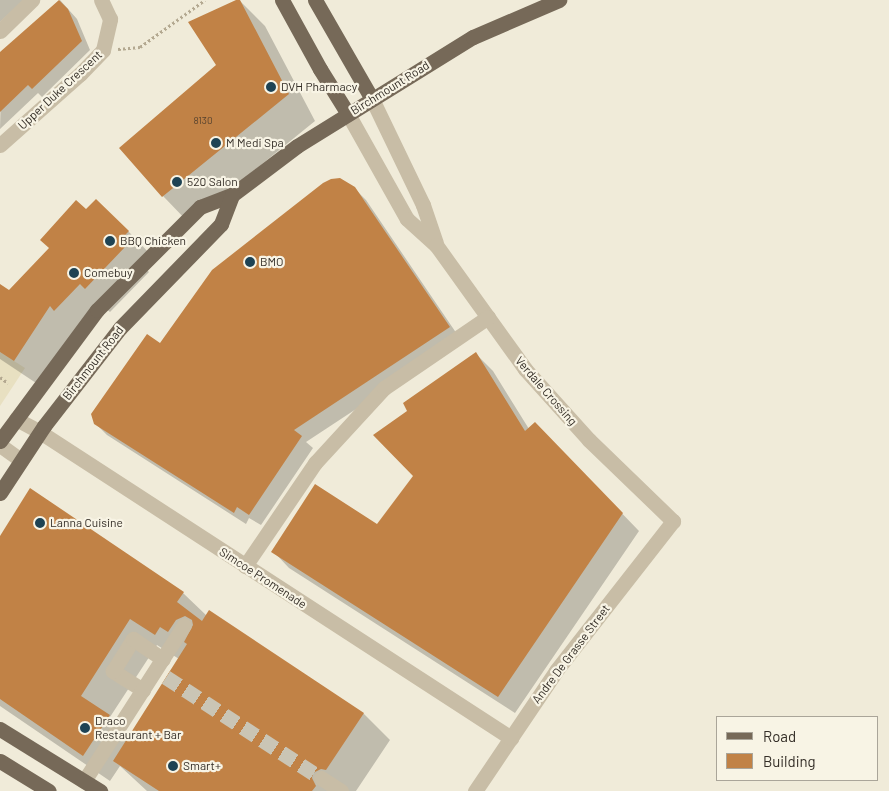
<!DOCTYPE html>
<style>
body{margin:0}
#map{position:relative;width:889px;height:791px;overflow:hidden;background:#f0ebd9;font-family:Barlow,sans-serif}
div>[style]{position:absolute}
.plaza>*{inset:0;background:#e8e0c1}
.shadow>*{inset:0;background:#0003}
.building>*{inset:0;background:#c18246}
.minor-tunnel>*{height:15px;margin-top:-7.5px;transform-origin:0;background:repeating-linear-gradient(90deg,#cac5b5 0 15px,transparent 0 23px)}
.path>*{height:3px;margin-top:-1.5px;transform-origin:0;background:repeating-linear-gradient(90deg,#b3a890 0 2.5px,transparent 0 5px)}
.minor>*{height:15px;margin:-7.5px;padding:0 7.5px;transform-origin:7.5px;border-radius:7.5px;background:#c8bda6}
.major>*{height:15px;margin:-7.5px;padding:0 7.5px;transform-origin:7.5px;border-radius:7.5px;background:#766958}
.dots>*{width:14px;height:14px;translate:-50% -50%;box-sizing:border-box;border:2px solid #f8f4e5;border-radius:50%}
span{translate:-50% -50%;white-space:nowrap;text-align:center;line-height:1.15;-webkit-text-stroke:4.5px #f8f4e5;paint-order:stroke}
.number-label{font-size:10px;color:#57432f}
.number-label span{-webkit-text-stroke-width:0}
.poi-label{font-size:12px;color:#342e27}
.left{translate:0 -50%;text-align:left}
.street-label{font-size:12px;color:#342e27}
.legend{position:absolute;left:716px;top:716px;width:162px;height:65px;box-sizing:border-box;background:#f8f4e5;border:1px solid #aaa599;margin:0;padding:6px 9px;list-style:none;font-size:15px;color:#342e27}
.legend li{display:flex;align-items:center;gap:10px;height:25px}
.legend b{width:25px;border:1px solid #aaa599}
</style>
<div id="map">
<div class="plaza">
<div style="clip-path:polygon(0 352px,25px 368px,0 406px)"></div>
</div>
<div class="shadow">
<div style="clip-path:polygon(0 0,24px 0,0 22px)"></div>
<div style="clip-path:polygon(60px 0,77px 19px,90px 50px,42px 97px,38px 93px,0 129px,2px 52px)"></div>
<div style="clip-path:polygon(239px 0,265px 26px,315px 121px,189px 223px,163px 196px,218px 66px)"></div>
<div style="clip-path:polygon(354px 188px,366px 200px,461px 340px,306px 442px,313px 448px,261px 525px,249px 518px,246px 524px,107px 435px,95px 423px,160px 345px)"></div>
<div style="clip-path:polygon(86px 211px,128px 231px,152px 256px,142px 266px,149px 272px,110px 312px,105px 308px,39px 385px,0 359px,0 285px,10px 292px)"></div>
<div style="clip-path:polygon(476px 354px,493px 371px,529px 429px,551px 440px,639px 531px,515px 713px,289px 568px,273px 551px,377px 526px,414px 476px,409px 412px)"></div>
<div style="clip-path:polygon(evenodd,0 538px,183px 593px,207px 616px,209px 612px,364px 714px,390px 740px,356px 791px,147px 791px,120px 766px,110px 781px,0 706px,0 538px,157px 645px,179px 659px,130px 737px,110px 717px,157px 645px)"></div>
</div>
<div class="building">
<div style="clip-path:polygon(59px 0,68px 9px,82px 41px,32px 89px,28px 85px,0 112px,0 52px)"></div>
<div style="clip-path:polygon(236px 0,240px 0,289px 94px,162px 197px,119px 148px,216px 65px,188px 22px)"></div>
<div style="clip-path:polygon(340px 178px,355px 187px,450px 327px,294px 430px,302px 436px,249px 515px,237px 507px,234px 513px,94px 424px,91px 414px,147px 334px,160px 343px,212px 270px,323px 183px,331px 179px)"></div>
<div style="clip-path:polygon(96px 199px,129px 231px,119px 241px,125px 247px,85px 289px,80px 284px,54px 311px,50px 306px,14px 361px,0 352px,0 284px,9px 290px,49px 248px,40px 240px,76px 200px,86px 209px)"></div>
<div style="clip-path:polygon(476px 352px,525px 431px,535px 422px,623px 513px,498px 697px,271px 552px,315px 484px,377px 524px,413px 476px,373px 435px,407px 411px,403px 403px)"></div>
<div style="clip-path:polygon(30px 488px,184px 592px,177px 602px,202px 621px,209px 610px,364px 713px,326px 770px,321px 769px,313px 773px,312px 778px,316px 786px,312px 791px,159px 791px,113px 761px,187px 644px,184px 642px,193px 625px,192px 620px,185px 616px,176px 620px,168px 632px,160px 627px,155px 635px,130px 619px,81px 696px,110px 715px,83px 756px,0 699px,0 536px)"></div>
</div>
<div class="minor-tunnel">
<div style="left:166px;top:677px;width:185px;rotate:33.1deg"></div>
</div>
<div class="path">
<div style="left:118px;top:49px;width:22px;rotate:-5deg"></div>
<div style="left:140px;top:47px;width:80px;rotate:-35.9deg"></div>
<div style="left:0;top:377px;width:10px;rotate:37deg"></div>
</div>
<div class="minor">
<div style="left:0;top:31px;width:45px;rotate:-44.1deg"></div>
<div style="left:372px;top:99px;width:118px;rotate:64.3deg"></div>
<div style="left:423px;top:205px;width:40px;rotate:71.1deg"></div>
<div style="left:348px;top:114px;width:120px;rotate:60.7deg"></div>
<div style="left:407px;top:219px;width:39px;rotate:42deg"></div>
<div style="left:436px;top:245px;width:153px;rotate:54.3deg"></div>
<div style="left:525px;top:369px;width:96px;rotate:48deg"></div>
<div style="left:589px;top:440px;width:117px;rotate:44deg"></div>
<div style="left:673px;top:521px;width:190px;rotate:128deg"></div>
<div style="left:556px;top:671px;width:145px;rotate:124deg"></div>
<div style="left:0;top:145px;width:107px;rotate:-41.6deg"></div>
<div style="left:80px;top:74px;width:33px;rotate:-46deg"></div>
<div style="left:103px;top:50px;width:32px;rotate:-77deg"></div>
<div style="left:110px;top:19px;width:21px;rotate:-115deg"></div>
<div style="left:16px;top:419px;width:27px;rotate:28deg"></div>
<div style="left:40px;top:432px;width:562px;rotate:33.01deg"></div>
<div style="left:0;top:445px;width:26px;rotate:36deg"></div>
<div style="left:245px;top:566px;width:125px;rotate:-55.8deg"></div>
<div style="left:315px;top:463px;width:102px;rotate:-47.4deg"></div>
<div style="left:384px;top:388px;width:126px;rotate:-34.3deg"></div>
<div style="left:143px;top:690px;width:36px;rotate:-148deg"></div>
<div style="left:113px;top:671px;width:38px;rotate:-58deg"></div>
<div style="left:133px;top:639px;width:36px;rotate:34deg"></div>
<div style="left:321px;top:778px;width:24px;rotate:33deg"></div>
<div style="left:84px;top:781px;width:185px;rotate:-57.3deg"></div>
</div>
<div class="major">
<div style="left:282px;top:0;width:79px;rotate:61.2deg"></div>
<div style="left:320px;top:69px;width:53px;rotate:58.1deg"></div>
<div style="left:315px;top:0;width:114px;rotate:60.1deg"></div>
<div style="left:0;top:441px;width:163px;rotate:-53.5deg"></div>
<div style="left:97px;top:310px;width:146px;rotate:-45deg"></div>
<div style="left:200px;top:207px;width:34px;rotate:-21deg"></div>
<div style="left:232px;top:195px;width:81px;rotate:-37deg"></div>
<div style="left:297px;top:146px;width:207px;rotate:-31.8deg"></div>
<div style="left:473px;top:37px;width:94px;rotate:-23.3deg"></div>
<div style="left:0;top:493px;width:80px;rotate:-56.7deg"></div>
<div style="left:44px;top:426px;width:124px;rotate:-52.2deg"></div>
<div style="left:120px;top:328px;width:145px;rotate:-45.8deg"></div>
<div style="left:221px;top:224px;width:31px;rotate:-69deg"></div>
<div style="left:0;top:729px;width:118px;rotate:31.8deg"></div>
<div style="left:0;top:761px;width:57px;rotate:31.5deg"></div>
</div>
<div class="dots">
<div style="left:271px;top:87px;background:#1e4354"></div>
<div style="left:216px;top:143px;background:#1e4354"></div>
<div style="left:177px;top:182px;background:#1e4354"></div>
<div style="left:110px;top:241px;background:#1e4354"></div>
<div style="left:250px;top:262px;background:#1e4354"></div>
<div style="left:74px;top:273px;background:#1e4354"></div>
<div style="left:40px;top:523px;background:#1e4354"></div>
<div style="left:85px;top:728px;background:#1e4354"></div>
<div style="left:173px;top:766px;background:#1e4354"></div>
</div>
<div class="number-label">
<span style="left:203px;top:121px">8130</span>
</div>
<div class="poi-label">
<span class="left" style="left:281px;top:87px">DVH Pharmacy</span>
<span class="left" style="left:226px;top:143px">M Medi Spa</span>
<span class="left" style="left:187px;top:182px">520 Salon</span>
<span class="left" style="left:120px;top:241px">BBQ Chicken</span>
<span class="left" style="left:260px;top:262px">BMO</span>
<span class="left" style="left:84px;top:273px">Comebuy</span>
<span class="left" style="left:50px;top:523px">Lanna Cuisine</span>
<span class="left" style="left:95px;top:728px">Draco<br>Restaurant + Bar</span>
<span class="left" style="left:183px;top:766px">Smart+</span>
</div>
<div class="street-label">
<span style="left:390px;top:88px;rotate:-32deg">Birchmount Road</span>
<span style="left:60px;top:90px;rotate:-43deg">Upper Duke Crescent</span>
<span style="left:93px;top:363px;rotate:-52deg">Birchmount Road</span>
<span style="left:546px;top:391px;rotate:49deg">Verdale Crossing</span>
<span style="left:263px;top:578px;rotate:33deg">Simcoe Promenade</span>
<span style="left:571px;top:654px;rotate:-53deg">Andre De Grasse Street</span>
</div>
<ul class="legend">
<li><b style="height:6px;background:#766958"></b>Road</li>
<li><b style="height:14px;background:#c18246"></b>Building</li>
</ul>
</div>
